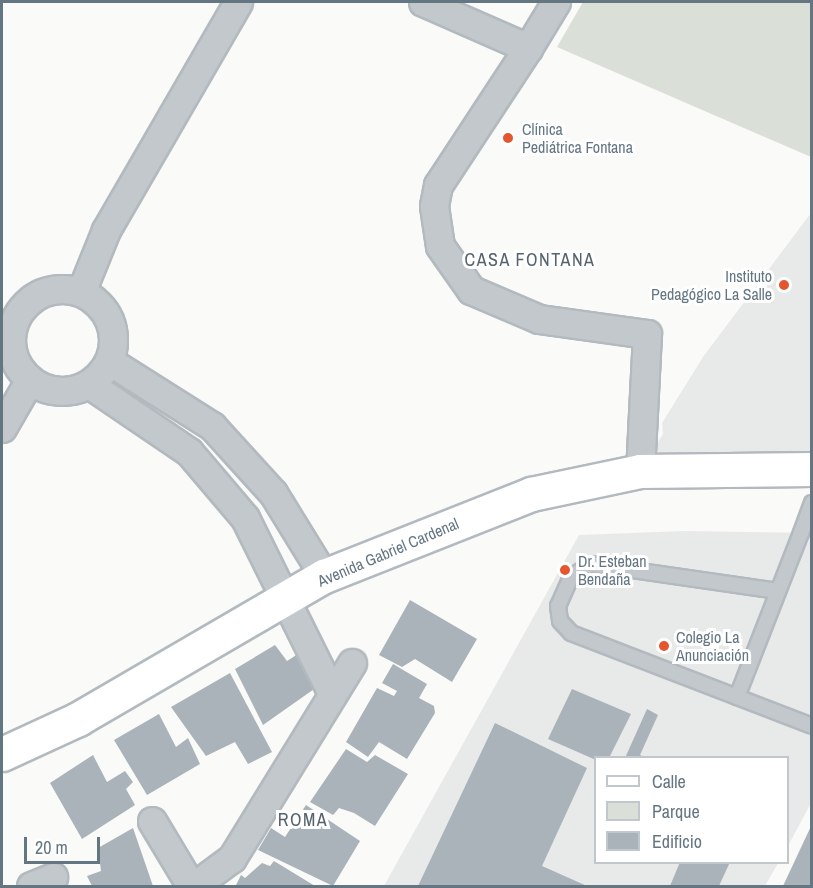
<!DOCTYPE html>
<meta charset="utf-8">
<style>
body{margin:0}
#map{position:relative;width:813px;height:888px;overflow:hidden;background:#fafaf8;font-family:"Archivo Narrow",sans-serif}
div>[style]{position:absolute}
.built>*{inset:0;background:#e8e9e9}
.green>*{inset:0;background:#dadfd7}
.building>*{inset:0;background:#aab3b9}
.roads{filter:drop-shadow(2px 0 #b3babf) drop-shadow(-2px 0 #b3babf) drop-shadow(0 2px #b3babf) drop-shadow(0 -2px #b3babf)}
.lane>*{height:14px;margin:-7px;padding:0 7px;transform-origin:7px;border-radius:7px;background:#c3c8cc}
.street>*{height:27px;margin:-13.5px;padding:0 13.5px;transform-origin:13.5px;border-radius:13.5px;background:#c3c8cc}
.street>.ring{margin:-13.5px;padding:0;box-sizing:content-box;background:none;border:27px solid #c3c8cc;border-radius:50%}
.secondary>*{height:33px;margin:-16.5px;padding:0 16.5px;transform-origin:16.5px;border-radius:16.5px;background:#fff}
.dots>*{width:16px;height:16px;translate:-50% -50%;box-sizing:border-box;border:3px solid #fff;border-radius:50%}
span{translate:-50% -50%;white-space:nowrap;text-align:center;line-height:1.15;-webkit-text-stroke:6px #fff;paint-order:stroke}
.poi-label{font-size:16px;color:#657683}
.left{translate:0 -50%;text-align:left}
.right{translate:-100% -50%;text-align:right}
.street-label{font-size:16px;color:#657683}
.neighbourhood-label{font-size:18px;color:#57646e;letter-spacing:1.5px}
.frame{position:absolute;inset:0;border:3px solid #657683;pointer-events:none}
.legend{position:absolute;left:594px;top:756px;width:195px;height:108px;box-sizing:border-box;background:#fff;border:2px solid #c1c8cd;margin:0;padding:8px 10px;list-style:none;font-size:18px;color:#657683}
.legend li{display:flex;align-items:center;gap:12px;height:30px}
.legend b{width:30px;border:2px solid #c1c8cd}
.scale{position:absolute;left:24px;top:837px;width:76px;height:27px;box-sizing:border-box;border:3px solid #657683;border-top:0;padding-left:8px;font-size:18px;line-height:21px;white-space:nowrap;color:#657683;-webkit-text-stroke:4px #fff;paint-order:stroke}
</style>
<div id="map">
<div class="built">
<div style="clip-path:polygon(811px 213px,811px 469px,640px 471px,663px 434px,662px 423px,703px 357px)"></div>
<div style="clip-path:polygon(684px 531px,811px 533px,811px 803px,788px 846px,788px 758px,596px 758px,596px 862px,778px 863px,765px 886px,384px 886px,579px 535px)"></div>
</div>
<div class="green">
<div style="clip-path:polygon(583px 2px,811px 2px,811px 157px,557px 47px)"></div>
</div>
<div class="building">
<div style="clip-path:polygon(410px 600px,477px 639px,452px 682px,415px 659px,402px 667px,379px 655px)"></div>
<div style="clip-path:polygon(275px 645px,287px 661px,298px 654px,317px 687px,263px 725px,235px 669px)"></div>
<div style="clip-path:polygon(393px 664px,427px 684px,419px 698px,434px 706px,435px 713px,407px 759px,379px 742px,368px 757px,346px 742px,377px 688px,394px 696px,397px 691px,382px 683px)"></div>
<div style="clip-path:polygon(230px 673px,272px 752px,248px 764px,235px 742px,206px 756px,171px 707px)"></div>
<div style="clip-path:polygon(572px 689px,631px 714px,609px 758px,596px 760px,548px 739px)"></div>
<div style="clip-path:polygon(647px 709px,658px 715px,640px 755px,646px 758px,625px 758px)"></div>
<div style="clip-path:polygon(159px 714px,176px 747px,188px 738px,200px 764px,147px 795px,114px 740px)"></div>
<div style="clip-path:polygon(495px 723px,587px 768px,542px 866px,587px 886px,418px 886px)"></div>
<div style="clip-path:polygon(346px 749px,367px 762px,375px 755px,408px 774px,375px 826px,354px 813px,339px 808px,333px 815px,310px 802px)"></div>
<div style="clip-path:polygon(93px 755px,107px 782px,125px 771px,133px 782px,126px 789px,135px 805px,82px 839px,50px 783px)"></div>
<div style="clip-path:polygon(306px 805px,360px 841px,333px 886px,258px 850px,271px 828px,285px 837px)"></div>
<div style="clip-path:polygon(812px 824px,812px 886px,783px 886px)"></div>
<div style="clip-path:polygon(133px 828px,153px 886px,92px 886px,87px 876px,101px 871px,98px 848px)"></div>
<div style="clip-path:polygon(274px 861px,315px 886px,236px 885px,241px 875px,245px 878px,262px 863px,270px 866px)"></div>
<div style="clip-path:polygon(680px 862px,730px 862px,719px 886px,670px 886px)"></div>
</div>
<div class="roads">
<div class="lane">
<div style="left:778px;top:591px;width:189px;rotate:-171.8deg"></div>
<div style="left:591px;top:564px;width:24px;rotate:147deg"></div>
<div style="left:571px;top:577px;width:32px;rotate:114deg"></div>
<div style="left:558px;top:606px;width:15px;rotate:82deg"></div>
<div style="left:560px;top:621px;width:16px;rotate:47deg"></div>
<div style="left:571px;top:633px;width:178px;rotate:21.1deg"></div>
<div style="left:737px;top:697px;width:176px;rotate:-68.7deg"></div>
<div style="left:801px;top:533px;width:32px;rotate:-70deg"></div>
<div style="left:737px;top:697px;width:80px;rotate:21.1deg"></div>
</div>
<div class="street">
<div style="left:423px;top:2px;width:115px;rotate:23.7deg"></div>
<div style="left:528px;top:48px;width:54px;rotate:-58.7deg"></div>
<div style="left:528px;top:48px;width:164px;rotate:123.3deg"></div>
<div style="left:438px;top:185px;width:21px;rotate:101deg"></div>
<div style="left:434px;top:206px;width:40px;rotate:81.5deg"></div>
<div style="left:440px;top:246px;width:54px;rotate:54.8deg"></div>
<div style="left:471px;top:290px;width:74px;rotate:23.1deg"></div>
<div style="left:539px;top:319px;width:109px;rotate:7.9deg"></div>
<div style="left:647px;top:334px;width:137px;rotate:92.9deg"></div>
<div class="ring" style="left:11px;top:289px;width:75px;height:75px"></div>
<div style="left:81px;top:292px;width:67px;rotate:-68deg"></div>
<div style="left:106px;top:230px;width:263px;rotate:-59.9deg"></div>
<div style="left:109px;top:361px;width:122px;rotate:32.3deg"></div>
<div style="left:212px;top:426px;width:91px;rotate:47.7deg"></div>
<div style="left:273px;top:493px;width:97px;rotate:58.4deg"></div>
<div style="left:89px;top:384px;width:121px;rotate:34.2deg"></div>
<div style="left:189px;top:452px;width:87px;rotate:49.7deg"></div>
<div style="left:245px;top:518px;width:195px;rotate:63.6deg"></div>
<div style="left:2px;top:428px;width:54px;rotate:-60.1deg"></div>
<div style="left:152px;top:821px;width:76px;rotate:59deg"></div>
<div style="left:31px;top:886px;width:24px;rotate:-22deg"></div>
<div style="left:194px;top:886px;width:47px;rotate:-36.4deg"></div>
<div style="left:232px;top:858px;width:229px;rotate:-58.4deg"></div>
</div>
<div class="secondary">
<div style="left:2px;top:754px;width:84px;rotate:-24.7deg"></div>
<div style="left:78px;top:719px;width:285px;rotate:-30.2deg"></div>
<div style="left:324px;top:576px;width:223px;rotate:-21.6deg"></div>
<div style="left:531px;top:494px;width:111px;rotate:-11.9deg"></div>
<div style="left:640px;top:471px;width:172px;rotate:-0.7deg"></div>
</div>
</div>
<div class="dots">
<div style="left:508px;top:138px;background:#e4572e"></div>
<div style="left:784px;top:285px;background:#e4572e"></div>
<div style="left:565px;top:570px;background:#e4572e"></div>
<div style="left:664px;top:646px;background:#e4572e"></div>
</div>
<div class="poi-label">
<span class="left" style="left:522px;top:138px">Clínica<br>Pediátrica Fontana</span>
<span class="right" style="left:772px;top:285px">Instituto<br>Pedagógico La Salle</span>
<span class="left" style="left:578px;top:570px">Dr. Esteban<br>Bendaña</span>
<span class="left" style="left:676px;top:646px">Colegio La<br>Anunciación</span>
</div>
<div class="street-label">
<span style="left:388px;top:552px;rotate:-23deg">Avenida Gabriel Cardenal</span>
</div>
<div class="neighbourhood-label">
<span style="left:530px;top:260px">CASA FONTANA</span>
<span style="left:303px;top:820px">ROMA</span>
</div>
<div class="frame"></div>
<ul class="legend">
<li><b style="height:8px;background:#fff"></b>Calle</li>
<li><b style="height:16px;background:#dadfd7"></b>Parque</li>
<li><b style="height:16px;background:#aab3b9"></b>Edificio</li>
</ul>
<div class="scale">20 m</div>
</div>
